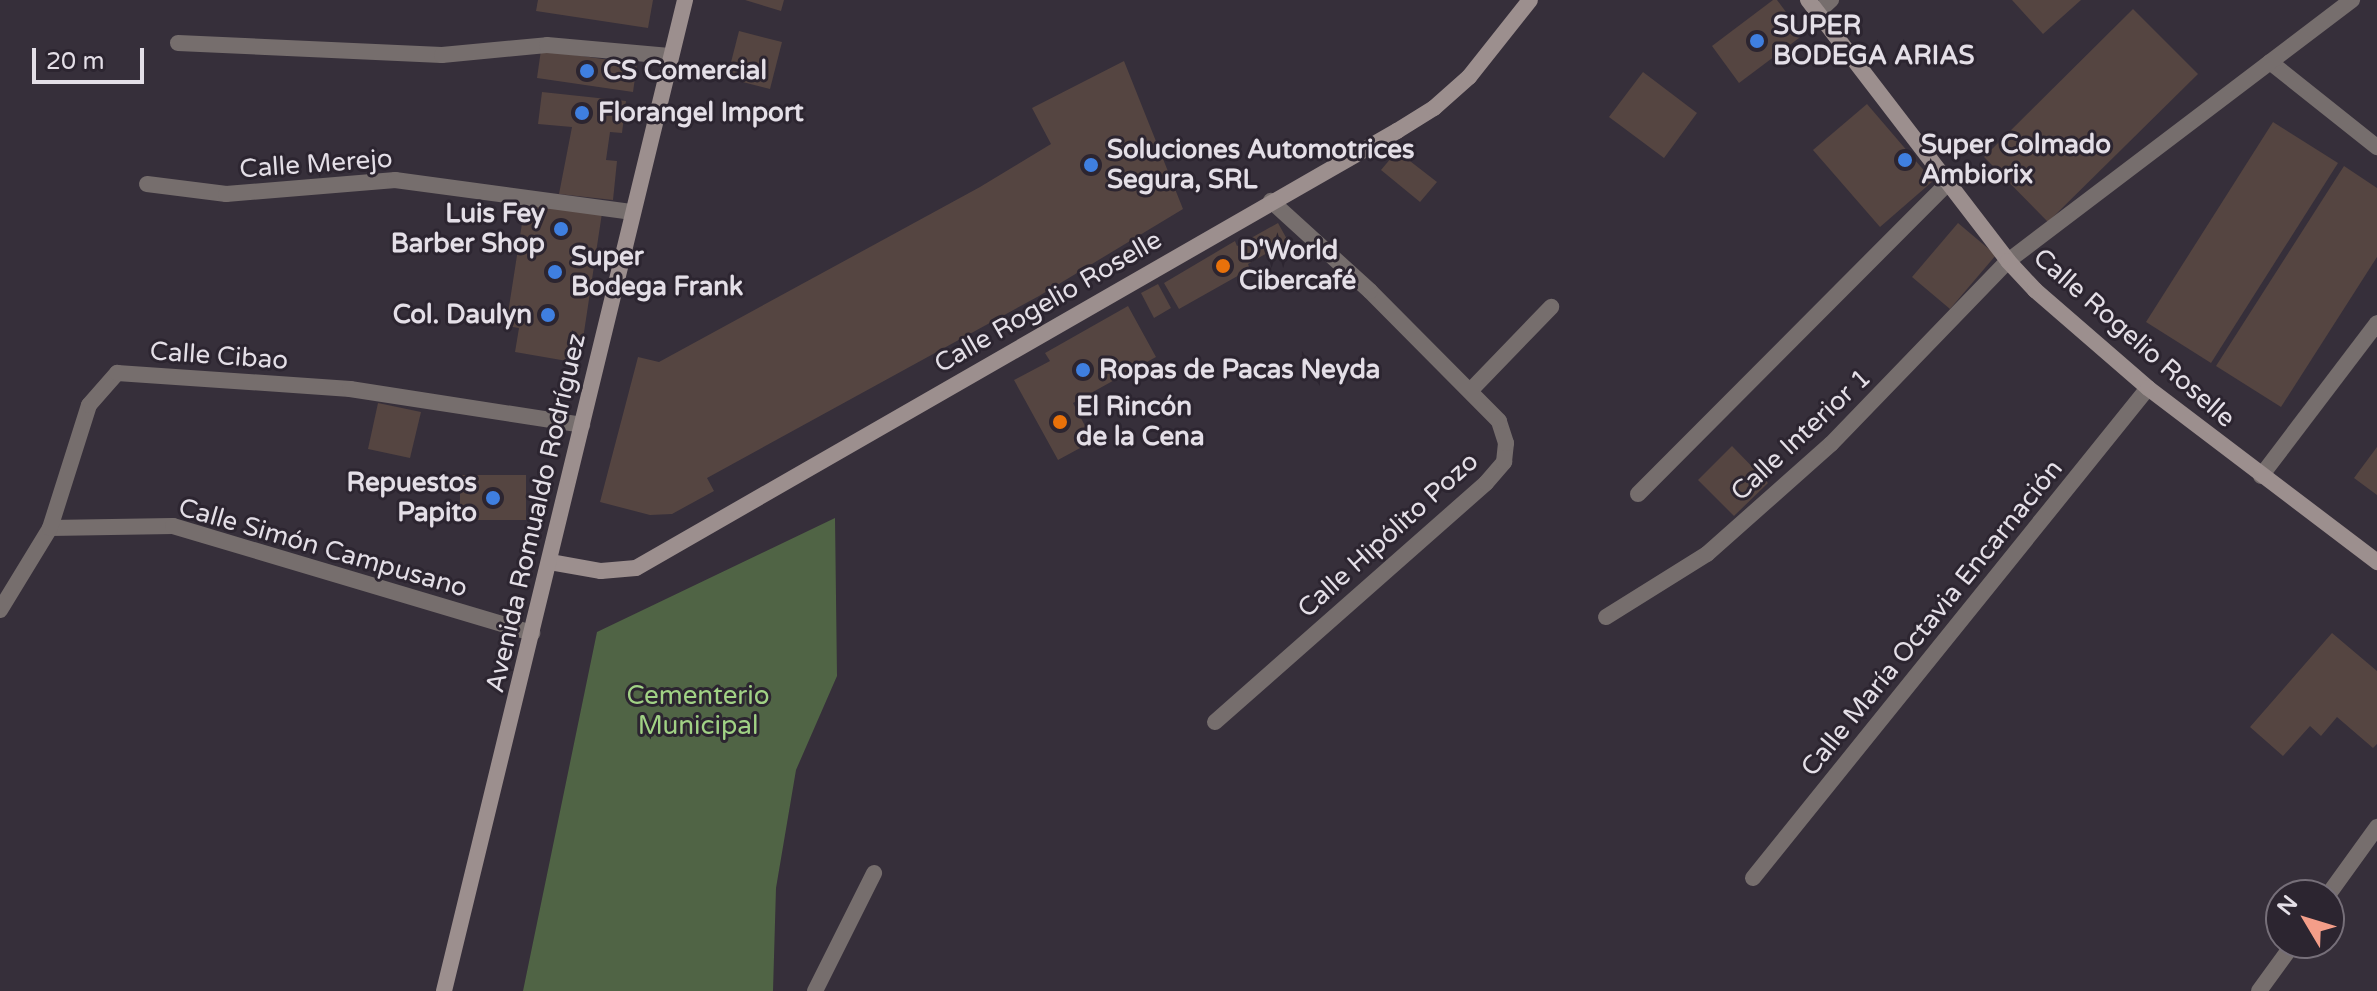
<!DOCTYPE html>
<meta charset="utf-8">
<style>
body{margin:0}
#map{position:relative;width:2377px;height:991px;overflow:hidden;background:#362f3a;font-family:"Varela Round",sans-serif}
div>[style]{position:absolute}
.green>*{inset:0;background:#506445}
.building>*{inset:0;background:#554541}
.lane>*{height:16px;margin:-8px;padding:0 8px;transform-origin:8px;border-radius:8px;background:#766e6d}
.street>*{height:16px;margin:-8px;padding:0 8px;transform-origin:8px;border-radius:8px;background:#766e6d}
.secondary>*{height:16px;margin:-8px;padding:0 8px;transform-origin:8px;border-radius:8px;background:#9c8f8e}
.dots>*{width:22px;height:22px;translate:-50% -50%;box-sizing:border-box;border:4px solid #2c2530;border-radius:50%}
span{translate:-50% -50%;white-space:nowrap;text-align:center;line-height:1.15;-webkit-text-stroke:6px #2c2530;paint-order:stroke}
.poi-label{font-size:26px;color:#e4dfe7;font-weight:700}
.left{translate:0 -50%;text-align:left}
.right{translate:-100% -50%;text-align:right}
.street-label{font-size:26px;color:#e4dfe7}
.park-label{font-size:26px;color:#a1d285}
.north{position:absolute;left:2265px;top:879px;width:80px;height:80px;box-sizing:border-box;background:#2c2530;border:2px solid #766f79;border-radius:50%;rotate:308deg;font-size:22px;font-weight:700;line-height:32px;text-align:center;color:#e4dfe7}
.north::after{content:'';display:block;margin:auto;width:28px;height:36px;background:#f49e89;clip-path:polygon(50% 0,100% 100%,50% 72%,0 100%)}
.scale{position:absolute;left:32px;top:48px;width:112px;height:36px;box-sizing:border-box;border:4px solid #e4dfe7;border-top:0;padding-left:10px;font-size:24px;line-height:28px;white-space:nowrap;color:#e4dfe7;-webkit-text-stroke:6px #2c2530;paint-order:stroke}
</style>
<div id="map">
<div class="green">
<div style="clip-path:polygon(835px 518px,837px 676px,796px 770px,776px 888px,773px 991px,523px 991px,597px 632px)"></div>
</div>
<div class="building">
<div style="clip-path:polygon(538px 0,653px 0,648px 28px,536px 11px)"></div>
<div style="clip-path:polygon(745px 0,784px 0,781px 11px)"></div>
<div style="clip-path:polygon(1773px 0,1777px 0,1803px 35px,1739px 83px,1712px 46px)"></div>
<div style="clip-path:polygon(2012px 0,2081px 0,2043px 34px)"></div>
<div style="clip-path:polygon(2133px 9px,2198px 74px,2048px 222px,1984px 157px)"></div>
<div style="clip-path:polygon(739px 31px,782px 42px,770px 89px,727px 78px)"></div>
<div style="clip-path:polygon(541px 50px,637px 64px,633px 92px,537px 78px)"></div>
<div style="clip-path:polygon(1124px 61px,1183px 209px,1039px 296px,707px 478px,714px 491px,672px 514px,650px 515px,600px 502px,638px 357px,659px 362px,980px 187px,1051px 144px,1032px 108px)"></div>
<div style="clip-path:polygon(1643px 72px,1697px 113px,1664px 158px,1609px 117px)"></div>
<div style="clip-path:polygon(542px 92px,626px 101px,622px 133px,610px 132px,606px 160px,617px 161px,613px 200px,559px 194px,572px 127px,538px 124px)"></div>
<div style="clip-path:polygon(1867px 104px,1933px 181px,1880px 227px,1813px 150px)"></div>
<div style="clip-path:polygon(2273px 122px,2338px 163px,2211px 363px,2146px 322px)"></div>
<div style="clip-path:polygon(1397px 151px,1437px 182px,1420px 202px,1381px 170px)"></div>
<div style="clip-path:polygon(2344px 166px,2377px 188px,2377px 257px,2281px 407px,2216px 366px)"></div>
<div style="clip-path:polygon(525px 204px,602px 213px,583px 339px,572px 337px,567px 361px,515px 352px,519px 328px,506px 326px)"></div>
<div style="clip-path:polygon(1278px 223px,1288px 241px,1248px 264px,1250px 269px,1179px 309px,1164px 283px,1235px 241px,1237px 246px)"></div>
<div style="clip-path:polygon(1958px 223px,1996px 255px,1950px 309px,1912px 277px)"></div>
<div style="clip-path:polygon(1158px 284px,1171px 308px,1154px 318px,1141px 293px)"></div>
<div style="clip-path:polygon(1128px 306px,1156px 357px,1073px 403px,1093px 441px,1058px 460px,1014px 380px,1050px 361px,1045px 353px)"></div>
<div style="clip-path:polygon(378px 403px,421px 412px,410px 458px,368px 449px)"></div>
<div style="clip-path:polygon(1732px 446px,1768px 483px,1734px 516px,1698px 480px)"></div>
<div style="clip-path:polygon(2377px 447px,2377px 495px,2354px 478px)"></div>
<div style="clip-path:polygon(460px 475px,526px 475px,526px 520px,460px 520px)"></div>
<div style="clip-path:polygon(2332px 633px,2377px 671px,2377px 744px,2373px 748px,2337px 717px,2321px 736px,2310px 726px,2283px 756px,2250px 727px)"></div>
</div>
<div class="lane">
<div style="left:147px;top:184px;width:80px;rotate:7.2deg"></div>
<div style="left:226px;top:194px;width:170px;rotate:-4.7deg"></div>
<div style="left:395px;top:180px;width:238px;rotate:7.7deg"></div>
<div style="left:1470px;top:391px;width:117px;rotate:-46deg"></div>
</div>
<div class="street">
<div style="left:1818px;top:12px;width:18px;rotate:-43deg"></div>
<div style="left:178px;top:43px;width:264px;rotate:2.6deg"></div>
<div style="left:442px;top:55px;width:105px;rotate:-5.4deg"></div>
<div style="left:547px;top:45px;width:123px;rotate:5.1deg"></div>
<div style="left:2270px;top:62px;width:137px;rotate:38.5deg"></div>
<div style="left:2261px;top:476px;width:192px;rotate:-52.8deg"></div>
<div style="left:1638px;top:494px;width:441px;rotate:-45.1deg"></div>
<div style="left:50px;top:528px;width:123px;rotate:-0.9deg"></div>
<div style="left:173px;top:526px;width:375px;rotate:16.6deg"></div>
<div style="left:0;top:610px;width:96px;rotate:-58.6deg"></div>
<div style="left:50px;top:528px;width:129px;rotate:-72.4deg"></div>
<div style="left:89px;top:405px;width:43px;rotate:-48.8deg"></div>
<div style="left:117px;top:373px;width:234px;rotate:3.9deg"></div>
<div style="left:350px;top:389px;width:235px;rotate:8.8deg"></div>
<div style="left:1606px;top:617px;width:119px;rotate:-32deg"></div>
<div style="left:1707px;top:554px;width:166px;rotate:-41.6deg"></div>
<div style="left:1831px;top:444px;width:255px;rotate:-46deg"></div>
<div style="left:2008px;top:261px;width:432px;rotate:-37.2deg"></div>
<div style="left:1215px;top:722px;width:361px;rotate:-41.4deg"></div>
<div style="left:1486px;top:483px;width:28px;rotate:-49deg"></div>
<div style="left:1504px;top:462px;width:19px;rotate:-84deg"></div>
<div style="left:1506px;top:443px;width:23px;rotate:-108deg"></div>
<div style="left:1499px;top:421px;width:183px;rotate:-134.8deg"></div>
<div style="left:1370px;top:291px;width:134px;rotate:-137.7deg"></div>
<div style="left:1753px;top:878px;width:629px;rotate:-51.13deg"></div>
<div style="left:2328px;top:895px;width:84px;rotate:-54.2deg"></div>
<div style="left:815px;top:991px;width:132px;rotate:-63.4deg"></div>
<div style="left:2259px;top:991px;width:59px;rotate:-53.9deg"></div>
</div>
<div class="secondary">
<div style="left:1808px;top:0;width:329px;rotate:52.5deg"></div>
<div style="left:2008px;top:261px;width:40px;rotate:47deg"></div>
<div style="left:2035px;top:290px;width:150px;rotate:40.9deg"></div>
<div style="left:2148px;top:388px;width:288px;rotate:37.2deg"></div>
<div style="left:550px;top:562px;width:52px;rotate:10deg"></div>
<div style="left:601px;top:571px;width:35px;rotate:-5deg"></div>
<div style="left:636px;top:568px;width:878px;rotate:-29.87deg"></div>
<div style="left:1397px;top:131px;width:44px;rotate:-31.9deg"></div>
<div style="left:1434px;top:108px;width:47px;rotate:-41.5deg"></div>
<div style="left:1469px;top:77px;width:98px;rotate:-51.6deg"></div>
<div style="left:444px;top:991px;width:1020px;rotate:-76.33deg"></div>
</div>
<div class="dots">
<div style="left:1757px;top:41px;background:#3f7fe0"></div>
<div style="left:587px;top:71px;background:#3f7fe0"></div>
<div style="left:582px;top:113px;background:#3f7fe0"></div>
<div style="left:1905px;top:160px;background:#3f7fe0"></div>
<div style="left:1091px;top:165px;background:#3f7fe0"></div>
<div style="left:561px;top:229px;background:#3f7fe0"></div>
<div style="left:1223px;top:266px;background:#e8710a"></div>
<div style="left:555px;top:272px;background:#3f7fe0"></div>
<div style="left:548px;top:315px;background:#3f7fe0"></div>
<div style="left:1083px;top:370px;background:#3f7fe0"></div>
<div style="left:1060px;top:422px;background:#e8710a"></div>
<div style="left:493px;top:498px;background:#3f7fe0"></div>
</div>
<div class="poi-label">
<span class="left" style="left:1773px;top:41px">SUPER<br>BODEGA ARIAS</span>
<span class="left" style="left:603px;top:71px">CS Comercial</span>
<span class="left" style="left:598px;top:113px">Florangel Import</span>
<span class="left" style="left:1921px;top:160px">Super Colmado<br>Ambiorix</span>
<span class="left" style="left:1107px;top:165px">Soluciones Automotrices<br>Segura, SRL</span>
<span class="right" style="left:545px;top:229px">Luis Fey<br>Barber Shop</span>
<span class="left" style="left:1239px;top:266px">D'World<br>Cibercafé</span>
<span class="left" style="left:571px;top:272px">Super<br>Bodega Frank</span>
<span class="right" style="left:532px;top:315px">Col. Daulyn</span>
<span class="left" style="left:1099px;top:370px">Ropas de Pacas Neyda</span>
<span class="left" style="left:1076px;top:422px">El Rincón<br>de la Cena</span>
<span class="right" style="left:477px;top:498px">Repuestos<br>Papito</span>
</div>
<div class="street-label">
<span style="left:316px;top:164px;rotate:-4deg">Calle Merejo</span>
<span style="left:1048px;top:302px;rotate:-30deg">Calle Rogelio Roselle</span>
<span style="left:2134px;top:338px;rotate:41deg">Calle Rogelio Roselle</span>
<span style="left:219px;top:356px;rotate:4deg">Calle Cibao</span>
<span style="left:1801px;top:435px;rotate:-43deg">Calle Interior 1</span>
<span style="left:536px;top:513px;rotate:-77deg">Avenida Romualdo Rodríguez</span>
<span style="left:1388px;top:535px;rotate:-42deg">Calle Hipólito Pozo</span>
<span style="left:323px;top:548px;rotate:16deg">Calle Simón Campusano</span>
<span style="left:1932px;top:618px;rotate:-51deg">Calle María Octavia Encarnación</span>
</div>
<div class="park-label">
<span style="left:698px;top:711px">Cementerio<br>Municipal</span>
</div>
<div class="north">N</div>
<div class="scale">20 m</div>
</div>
